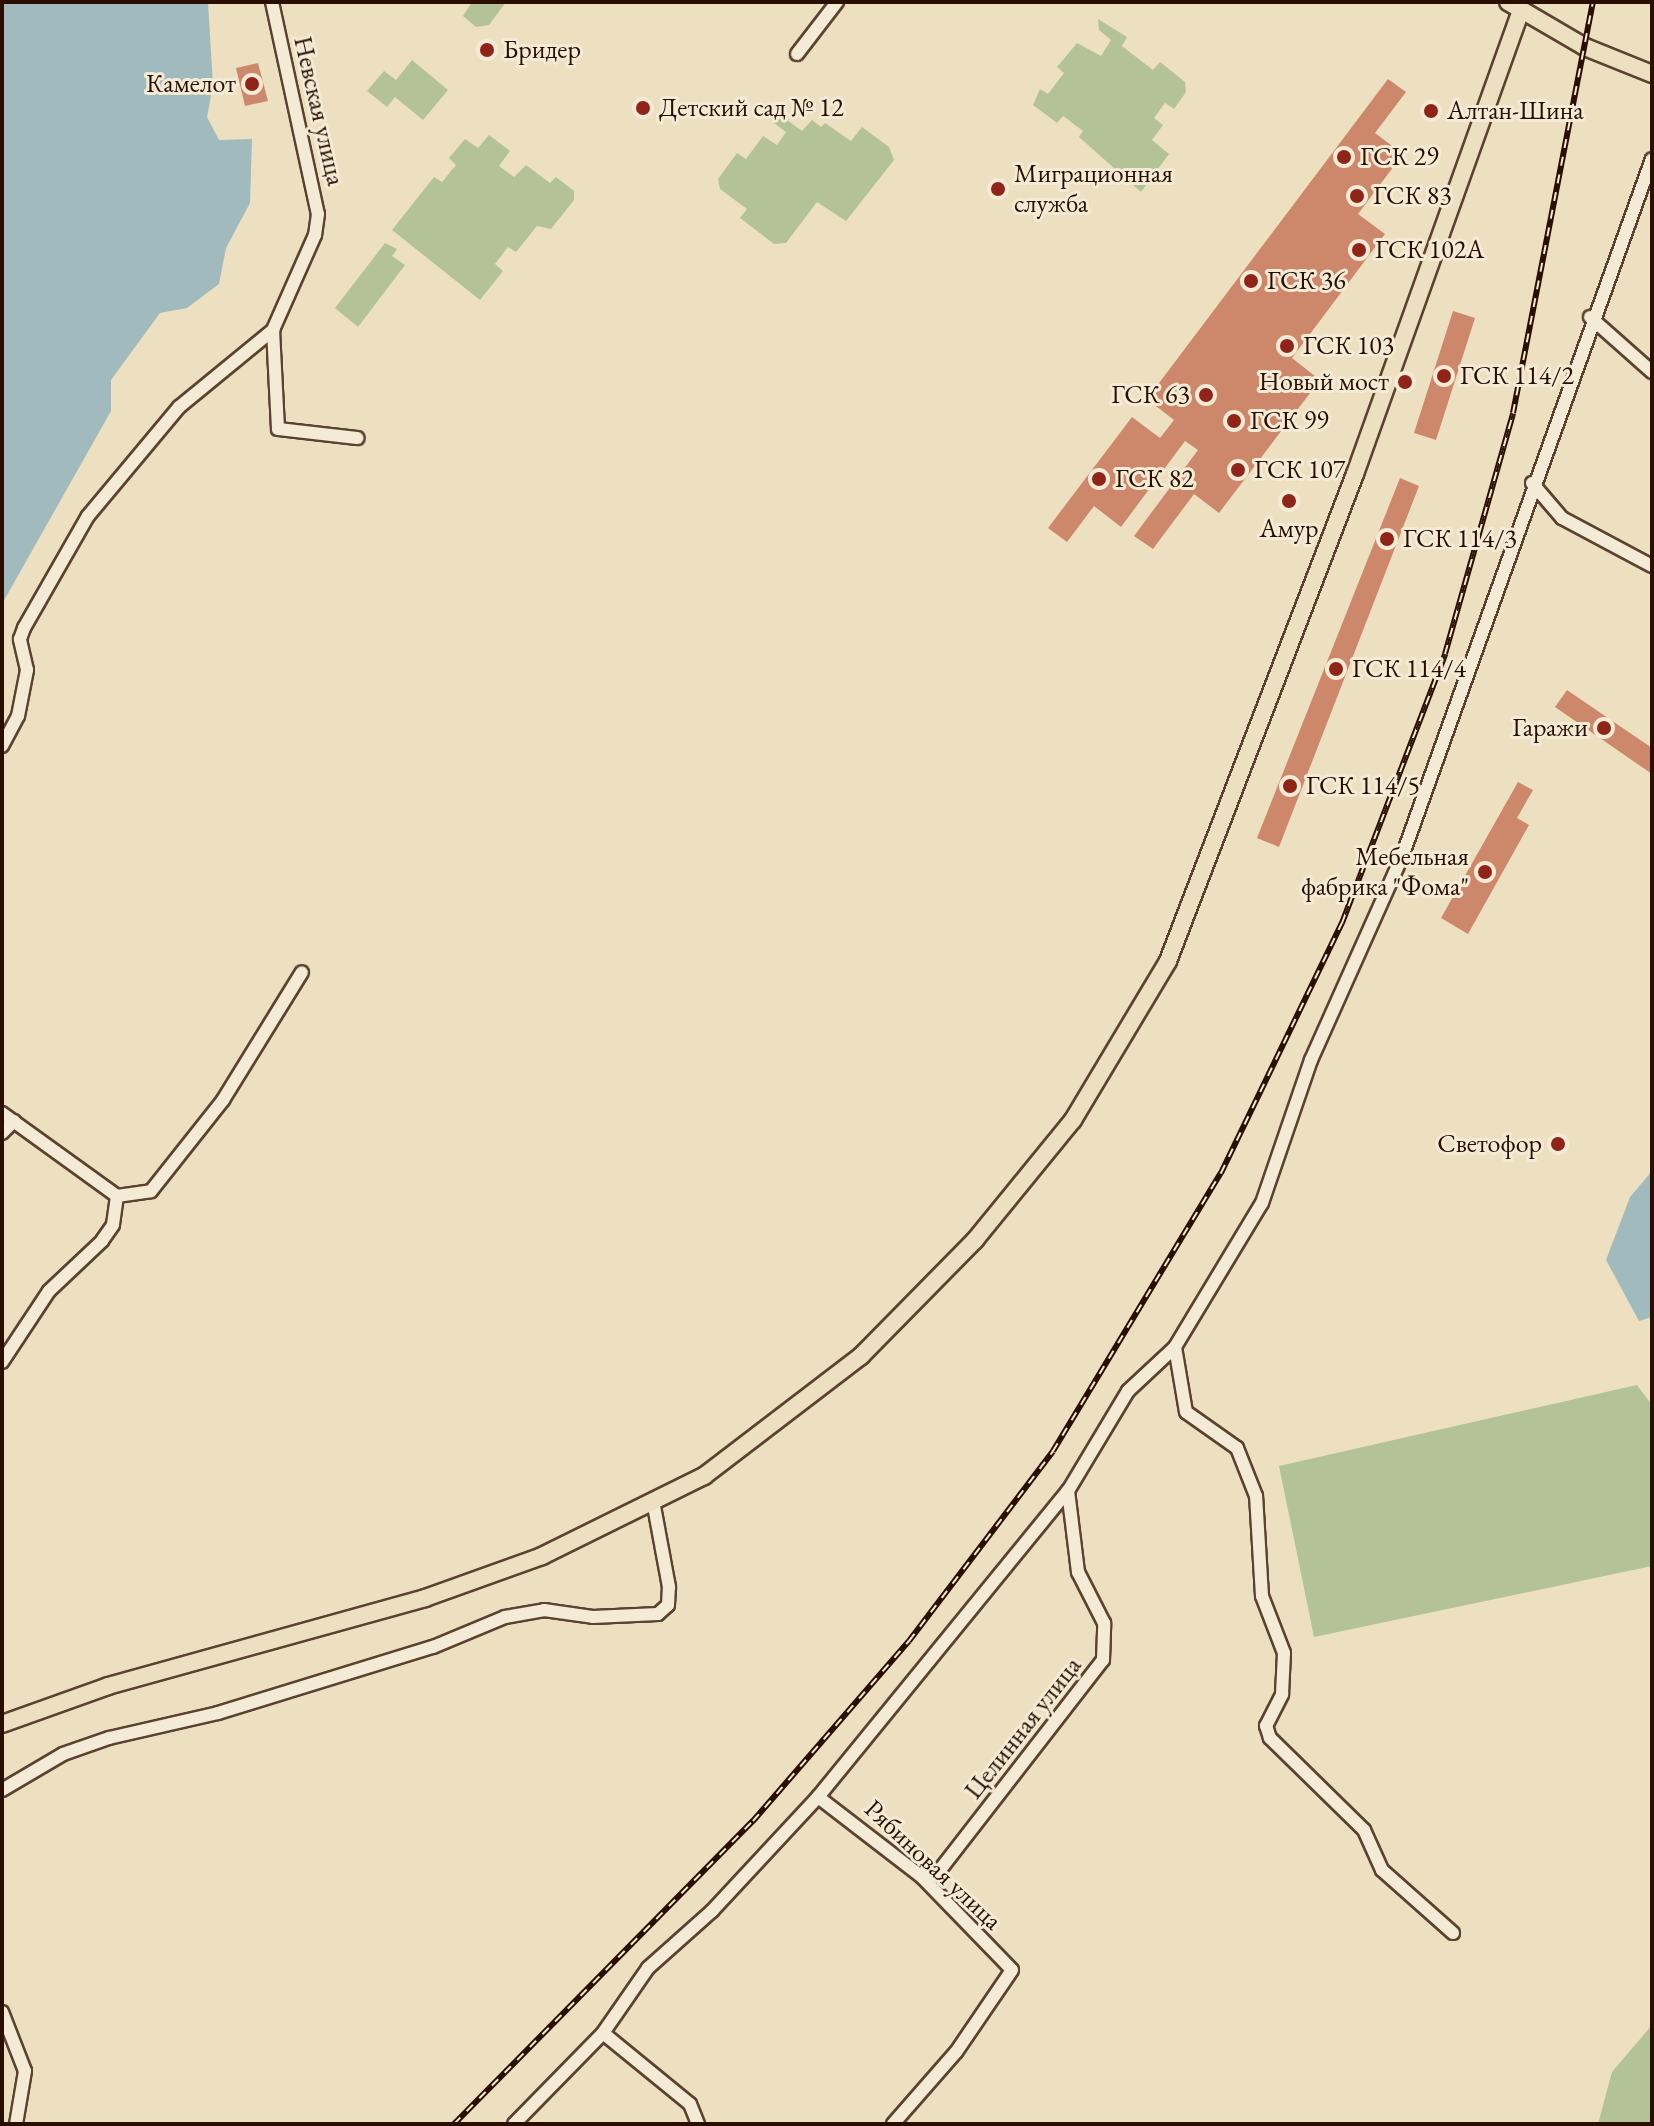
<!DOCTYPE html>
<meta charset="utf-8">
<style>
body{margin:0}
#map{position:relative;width:1654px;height:2126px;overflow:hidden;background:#ede0c0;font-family:"EB Garamond",serif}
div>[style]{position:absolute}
.green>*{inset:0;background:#b3c397}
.water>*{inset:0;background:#a0babe}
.building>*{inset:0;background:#cd886b}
.roads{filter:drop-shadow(2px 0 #5b4230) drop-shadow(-2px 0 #5b4230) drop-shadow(0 2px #5b4230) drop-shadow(0 -2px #5b4230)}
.minor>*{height:12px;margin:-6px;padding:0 6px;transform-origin:6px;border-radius:6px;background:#f3ebd6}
.major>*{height:16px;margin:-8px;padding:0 8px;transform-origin:8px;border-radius:8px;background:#ede0c0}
.rail>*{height:6px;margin-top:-3px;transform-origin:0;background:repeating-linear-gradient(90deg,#f3ebd6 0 9px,#2a0e00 0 18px);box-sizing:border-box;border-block:2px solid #2a0e00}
.dots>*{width:22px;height:22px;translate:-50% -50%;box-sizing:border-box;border:4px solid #f3ebd6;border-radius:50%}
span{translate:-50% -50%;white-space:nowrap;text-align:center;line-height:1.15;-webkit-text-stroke:6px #f3ebd6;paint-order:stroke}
.poi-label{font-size:26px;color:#2a0e00}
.left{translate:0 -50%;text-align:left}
.right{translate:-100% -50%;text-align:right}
.street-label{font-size:26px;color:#2a0e00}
.frame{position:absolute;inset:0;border:4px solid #2a0e00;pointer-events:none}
</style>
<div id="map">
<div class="green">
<div style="clip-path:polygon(472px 2px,506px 2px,489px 25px,476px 27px,463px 16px)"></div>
<div style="clip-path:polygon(1098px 19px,1127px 37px,1122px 46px,1153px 70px,1160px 62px,1185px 82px,1186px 92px,1174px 109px,1165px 103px,1154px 118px,1163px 125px,1152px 140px,1169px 154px,1141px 192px,1079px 137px,1083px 131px,1063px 116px,1057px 123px,1033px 105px,1040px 89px,1048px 94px,1064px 73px,1057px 67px,1077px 43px,1101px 56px,1111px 40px,1099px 30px)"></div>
<div style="clip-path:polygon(412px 60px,448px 90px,423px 120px,395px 97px,387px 107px,367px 91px,384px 71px,396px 80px)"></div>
<div style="clip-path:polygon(780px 115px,802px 131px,812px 120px,821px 127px,825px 123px,851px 141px,862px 127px,889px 147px,894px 160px,846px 221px,817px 202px,786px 243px,774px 244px,740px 218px,747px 209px,720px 189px,718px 179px,737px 153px,746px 159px,763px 136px,777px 145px,786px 132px,774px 123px)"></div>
<div style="clip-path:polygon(489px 135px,510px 151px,499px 166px,514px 177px,526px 165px,550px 183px,556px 177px,574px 191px,574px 200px,551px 229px,537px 226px,516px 252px,508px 247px,495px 264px,503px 271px,480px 300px,392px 230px,434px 177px,442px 182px,456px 165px,449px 158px,465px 139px,478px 148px)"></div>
<div style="clip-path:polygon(385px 243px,397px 249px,392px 256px,405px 265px,358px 327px,335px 308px)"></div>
<div style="clip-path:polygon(1637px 1385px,1652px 1405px,1652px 1566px,1314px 1637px,1279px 1466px)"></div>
<div style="clip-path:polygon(1652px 2025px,1652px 2124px,1598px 2124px,1612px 2072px)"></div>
</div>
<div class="water">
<div style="clip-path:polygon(2px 2px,208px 2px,213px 85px,207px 117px,219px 140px,252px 139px,250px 203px,226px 248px,219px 284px,187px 308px,160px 313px,111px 380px,111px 411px,2px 604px)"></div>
<div style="clip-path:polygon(1652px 1171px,1652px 1317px,1639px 1321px,1606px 1260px,1630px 1197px)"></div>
</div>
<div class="building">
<div style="clip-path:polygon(258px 63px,268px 101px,245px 106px,236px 68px)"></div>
<div style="clip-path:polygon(1388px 79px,1406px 92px,1375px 133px,1403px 154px,1358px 214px,1385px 234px,1292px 358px,1320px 380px,1219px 513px,1194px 494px,1153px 549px,1134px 536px,1198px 450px,1185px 441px,1121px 527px,1094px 506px,1067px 542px,1048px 528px,1132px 417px,1160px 438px,1174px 420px,1147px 399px)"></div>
<div style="clip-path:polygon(1453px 311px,1475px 318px,1436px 440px,1414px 433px)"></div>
<div style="clip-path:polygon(1400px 478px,1419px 486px,1279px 847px,1257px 838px)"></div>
<div style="clip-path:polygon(1567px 690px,1652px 748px,1652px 774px,1555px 707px)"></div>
<div style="clip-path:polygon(1518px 782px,1533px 790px,1517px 818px,1529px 825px,1468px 934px,1441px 918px)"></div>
</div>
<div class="roads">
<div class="minor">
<div style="left:272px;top:2px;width:217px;rotate:77.8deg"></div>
<div style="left:318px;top:214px;width:21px;rotate:98deg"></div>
<div style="left:315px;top:235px;width:104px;rotate:113.9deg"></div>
<div style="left:273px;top:330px;width:99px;rotate:87.1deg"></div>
<div style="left:278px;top:429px;width:80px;rotate:6.5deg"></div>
<div style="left:797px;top:54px;width:66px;rotate:-52.4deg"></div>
<div style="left:1590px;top:317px;width:83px;rotate:41.6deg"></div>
<div style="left:1532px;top:483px;width:46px;rotate:49.4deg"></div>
<div style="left:1562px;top:518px;width:102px;rotate:28.1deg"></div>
<div style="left:2px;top:746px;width:34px;rotate:-62deg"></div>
<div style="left:18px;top:716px;width:47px;rotate:-78.9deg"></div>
<div style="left:27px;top:670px;width:32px;rotate:-103deg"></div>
<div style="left:20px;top:639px;width:12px;rotate:-70deg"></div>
<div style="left:24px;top:628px;width:129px;rotate:-60.3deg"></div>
<div style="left:88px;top:516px;width:142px;rotate:-50.1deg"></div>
<div style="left:179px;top:407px;width:122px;rotate:-39.3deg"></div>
<div style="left:2px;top:1113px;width:142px;rotate:35.8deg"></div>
<div style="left:117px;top:1196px;width:29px;rotate:98deg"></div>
<div style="left:113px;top:1225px;width:19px;rotate:125deg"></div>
<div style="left:102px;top:1241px;width:73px;rotate:136.7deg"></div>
<div style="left:49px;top:1291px;width:85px;rotate:123.5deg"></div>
<div style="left:2px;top:1133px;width:17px;rotate:-45deg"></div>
<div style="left:117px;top:1196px;width:34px;rotate:-8deg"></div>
<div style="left:151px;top:1191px;width:116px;rotate:-51.6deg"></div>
<div style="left:223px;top:1100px;width:150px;rotate:-58.3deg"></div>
<div style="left:2px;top:1790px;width:71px;rotate:-30.5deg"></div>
<div style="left:63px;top:1754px;width:49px;rotate:-19.2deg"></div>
<div style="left:109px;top:1738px;width:112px;rotate:-12.9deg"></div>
<div style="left:218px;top:1713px;width:225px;rotate:-17.1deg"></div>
<div style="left:433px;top:1647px;width:78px;rotate:-22.6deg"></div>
<div style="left:505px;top:1617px;width:40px;rotate:-10deg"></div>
<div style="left:544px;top:1610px;width:49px;rotate:8.1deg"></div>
<div style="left:593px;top:1617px;width:65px;rotate:-2.6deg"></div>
<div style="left:658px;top:1614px;width:13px;rotate:-42deg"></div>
<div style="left:668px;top:1605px;width:18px;rotate:-87deg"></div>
<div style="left:669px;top:1587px;width:87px;rotate:-100.5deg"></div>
<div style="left:818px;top:1797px;width:131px;rotate:37.6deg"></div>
<div style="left:922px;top:1877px;width:129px;rotate:45.9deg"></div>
<div style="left:1012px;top:1970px;width:99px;rotate:124.3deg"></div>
<div style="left:956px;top:2052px;width:96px;rotate:131.2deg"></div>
<div style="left:922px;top:1877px;width:14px;rotate:-8deg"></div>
<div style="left:936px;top:1875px;width:272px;rotate:-52.2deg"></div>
<div style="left:1103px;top:1660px;width:37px;rotate:-88deg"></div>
<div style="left:1104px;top:1623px;width:57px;rotate:-117deg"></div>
<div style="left:1078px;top:1572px;width:82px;rotate:-97deg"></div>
<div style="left:1453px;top:1933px;width:95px;rotate:-138.4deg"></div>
<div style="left:1382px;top:1870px;width:44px;rotate:-114.2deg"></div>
<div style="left:1364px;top:1830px;width:132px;rotate:-135.6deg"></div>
<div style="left:1270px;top:1738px;width:13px;rotate:-108deg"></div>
<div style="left:1266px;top:1726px;width:36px;rotate:-63deg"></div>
<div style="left:1282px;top:1694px;width:41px;rotate:-87.2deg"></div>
<div style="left:1284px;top:1653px;width:61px;rotate:-111.1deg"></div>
<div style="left:1262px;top:1596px;width:100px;rotate:-93.4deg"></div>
<div style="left:1256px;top:1496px;width:52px;rotate:-111.6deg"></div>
<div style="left:1237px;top:1448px;width:62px;rotate:-144.8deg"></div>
<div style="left:1186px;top:1412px;width:66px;rotate:-99.6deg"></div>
<div style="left:1175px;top:1347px;width:168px;rotate:-58.9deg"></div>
<div style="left:1262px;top:1203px;width:151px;rotate:-71.1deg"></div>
<div style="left:1311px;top:1060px;width:226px;rotate:-65.9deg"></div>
<div style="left:1403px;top:854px;width:738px;rotate:-70.29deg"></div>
<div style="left:2px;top:2012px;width:63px;rotate:68.7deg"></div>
<div style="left:25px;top:2071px;width:54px;rotate:99.6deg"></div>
<div style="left:603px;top:2033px;width:112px;rotate:39.2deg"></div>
<div style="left:690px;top:2104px;width:22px;rotate:68deg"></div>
<div style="left:514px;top:2124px;width:127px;rotate:-45.6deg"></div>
<div style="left:603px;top:2033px;width:79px;rotate:-55.3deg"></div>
<div style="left:648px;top:1968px;width:86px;rotate:-41.7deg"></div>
<div style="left:712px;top:1911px;width:156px;rotate:-47.1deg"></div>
<div style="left:818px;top:1797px;width:395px;rotate:-50.8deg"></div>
<div style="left:1068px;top:1491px;width:117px;rotate:-59deg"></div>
<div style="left:1128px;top:1391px;width:64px;rotate:-43.1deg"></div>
</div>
<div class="major">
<div style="left:1508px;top:2px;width:89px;rotate:30.3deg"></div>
<div style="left:1585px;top:47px;width:72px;rotate:21.9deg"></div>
<div style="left:2px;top:1724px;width:113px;rotate:-19.7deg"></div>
<div style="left:108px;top:1686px;width:329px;rotate:-15.5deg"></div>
<div style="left:425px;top:1598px;width:124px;rotate:-19.7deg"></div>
<div style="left:542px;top:1556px;width:181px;rotate:-26.3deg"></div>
<div style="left:704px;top:1476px;width:198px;rotate:-37.4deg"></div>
<div style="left:861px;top:1356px;width:163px;rotate:-45.5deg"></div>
<div style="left:975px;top:1240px;width:155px;rotate:-50.8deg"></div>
<div style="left:1073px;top:1120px;width:185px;rotate:-59.1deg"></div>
<div style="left:1168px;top:961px;width:522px;rotate:-68.99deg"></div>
<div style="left:1355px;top:474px;width:490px;rotate:-70.3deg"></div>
</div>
</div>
<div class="rail">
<div style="left:454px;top:2124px;width:426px;rotate:-45.4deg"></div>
<div style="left:753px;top:1821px;width:238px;rotate:-49.1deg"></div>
<div style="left:909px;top:1641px;width:238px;rotate:-52.8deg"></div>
<div style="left:1053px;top:1451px;width:325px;rotate:-58.9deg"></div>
<div style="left:1221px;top:1173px;width:278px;rotate:-64.2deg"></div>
<div style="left:1342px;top:923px;width:288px;rotate:-69deg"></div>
<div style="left:1445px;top:654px;width:250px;rotate:-74.2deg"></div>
<div style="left:1513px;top:413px;width:419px;rotate:-79deg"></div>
</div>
<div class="dots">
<div style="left:487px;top:50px;background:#8f2418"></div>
<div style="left:252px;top:84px;background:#8f2418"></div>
<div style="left:643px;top:108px;background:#8f2418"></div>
<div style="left:1431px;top:111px;background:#8f2418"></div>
<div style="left:1344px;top:157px;background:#8f2418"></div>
<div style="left:998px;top:189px;background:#8f2418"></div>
<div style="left:1357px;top:196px;background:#8f2418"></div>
<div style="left:1359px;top:250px;background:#8f2418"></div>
<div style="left:1251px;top:281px;background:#8f2418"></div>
<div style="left:1287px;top:346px;background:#8f2418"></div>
<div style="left:1444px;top:376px;background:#8f2418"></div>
<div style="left:1405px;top:382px;background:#8f2418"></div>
<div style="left:1206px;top:395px;background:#8f2418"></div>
<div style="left:1234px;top:421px;background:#8f2418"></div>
<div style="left:1238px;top:470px;background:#8f2418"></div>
<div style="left:1099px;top:479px;background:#8f2418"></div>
<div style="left:1289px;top:501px;background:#8f2418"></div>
<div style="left:1387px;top:539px;background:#8f2418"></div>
<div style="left:1336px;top:669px;background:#8f2418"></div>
<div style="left:1604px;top:728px;background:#8f2418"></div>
<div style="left:1290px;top:786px;background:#8f2418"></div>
<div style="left:1485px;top:872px;background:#8f2418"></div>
<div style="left:1558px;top:1144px;background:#8f2418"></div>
</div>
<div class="poi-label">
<span class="left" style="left:503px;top:50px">Бридер</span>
<span class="right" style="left:236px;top:84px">Камелот</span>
<span class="left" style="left:659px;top:108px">Детский сад № 12</span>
<span class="left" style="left:1447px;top:111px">Алтан-Шина</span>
<span class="left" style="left:1360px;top:157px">ГСК 29</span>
<span class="left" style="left:1014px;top:189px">Миграционная<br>служба</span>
<span class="left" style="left:1373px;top:196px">ГСК 83</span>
<span class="left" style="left:1375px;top:250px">ГСК 102А</span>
<span class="left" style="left:1267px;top:281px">ГСК 36</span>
<span class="left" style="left:1303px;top:346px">ГСК 103</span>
<span class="left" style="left:1460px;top:376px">ГСК 114/2</span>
<span class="right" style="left:1389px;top:382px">Новый мост</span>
<span class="right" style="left:1190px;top:395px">ГСК 63</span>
<span class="left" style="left:1250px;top:421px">ГСК 99</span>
<span class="left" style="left:1254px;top:470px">ГСК 107</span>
<span class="left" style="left:1115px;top:479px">ГСК 82</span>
<span style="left:1289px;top:529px">Амур</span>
<span class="left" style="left:1403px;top:539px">ГСК 114/3</span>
<span class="left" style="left:1352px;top:669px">ГСК 114/4</span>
<span class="right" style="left:1588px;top:728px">Гаражи</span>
<span class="left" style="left:1306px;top:786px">ГСК 114/5</span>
<span class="right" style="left:1469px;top:872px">Мебельная<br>фабрика "Фома"</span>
<span class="right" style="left:1542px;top:1144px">Светофор</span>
</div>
<div class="street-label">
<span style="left:319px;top:111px;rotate:77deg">Невская улица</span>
<span style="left:1023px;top:1728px;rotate:-52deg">Целинная улица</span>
<span style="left:933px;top:1865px;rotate:43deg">Рябиновая улица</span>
</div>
<div class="frame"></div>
</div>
